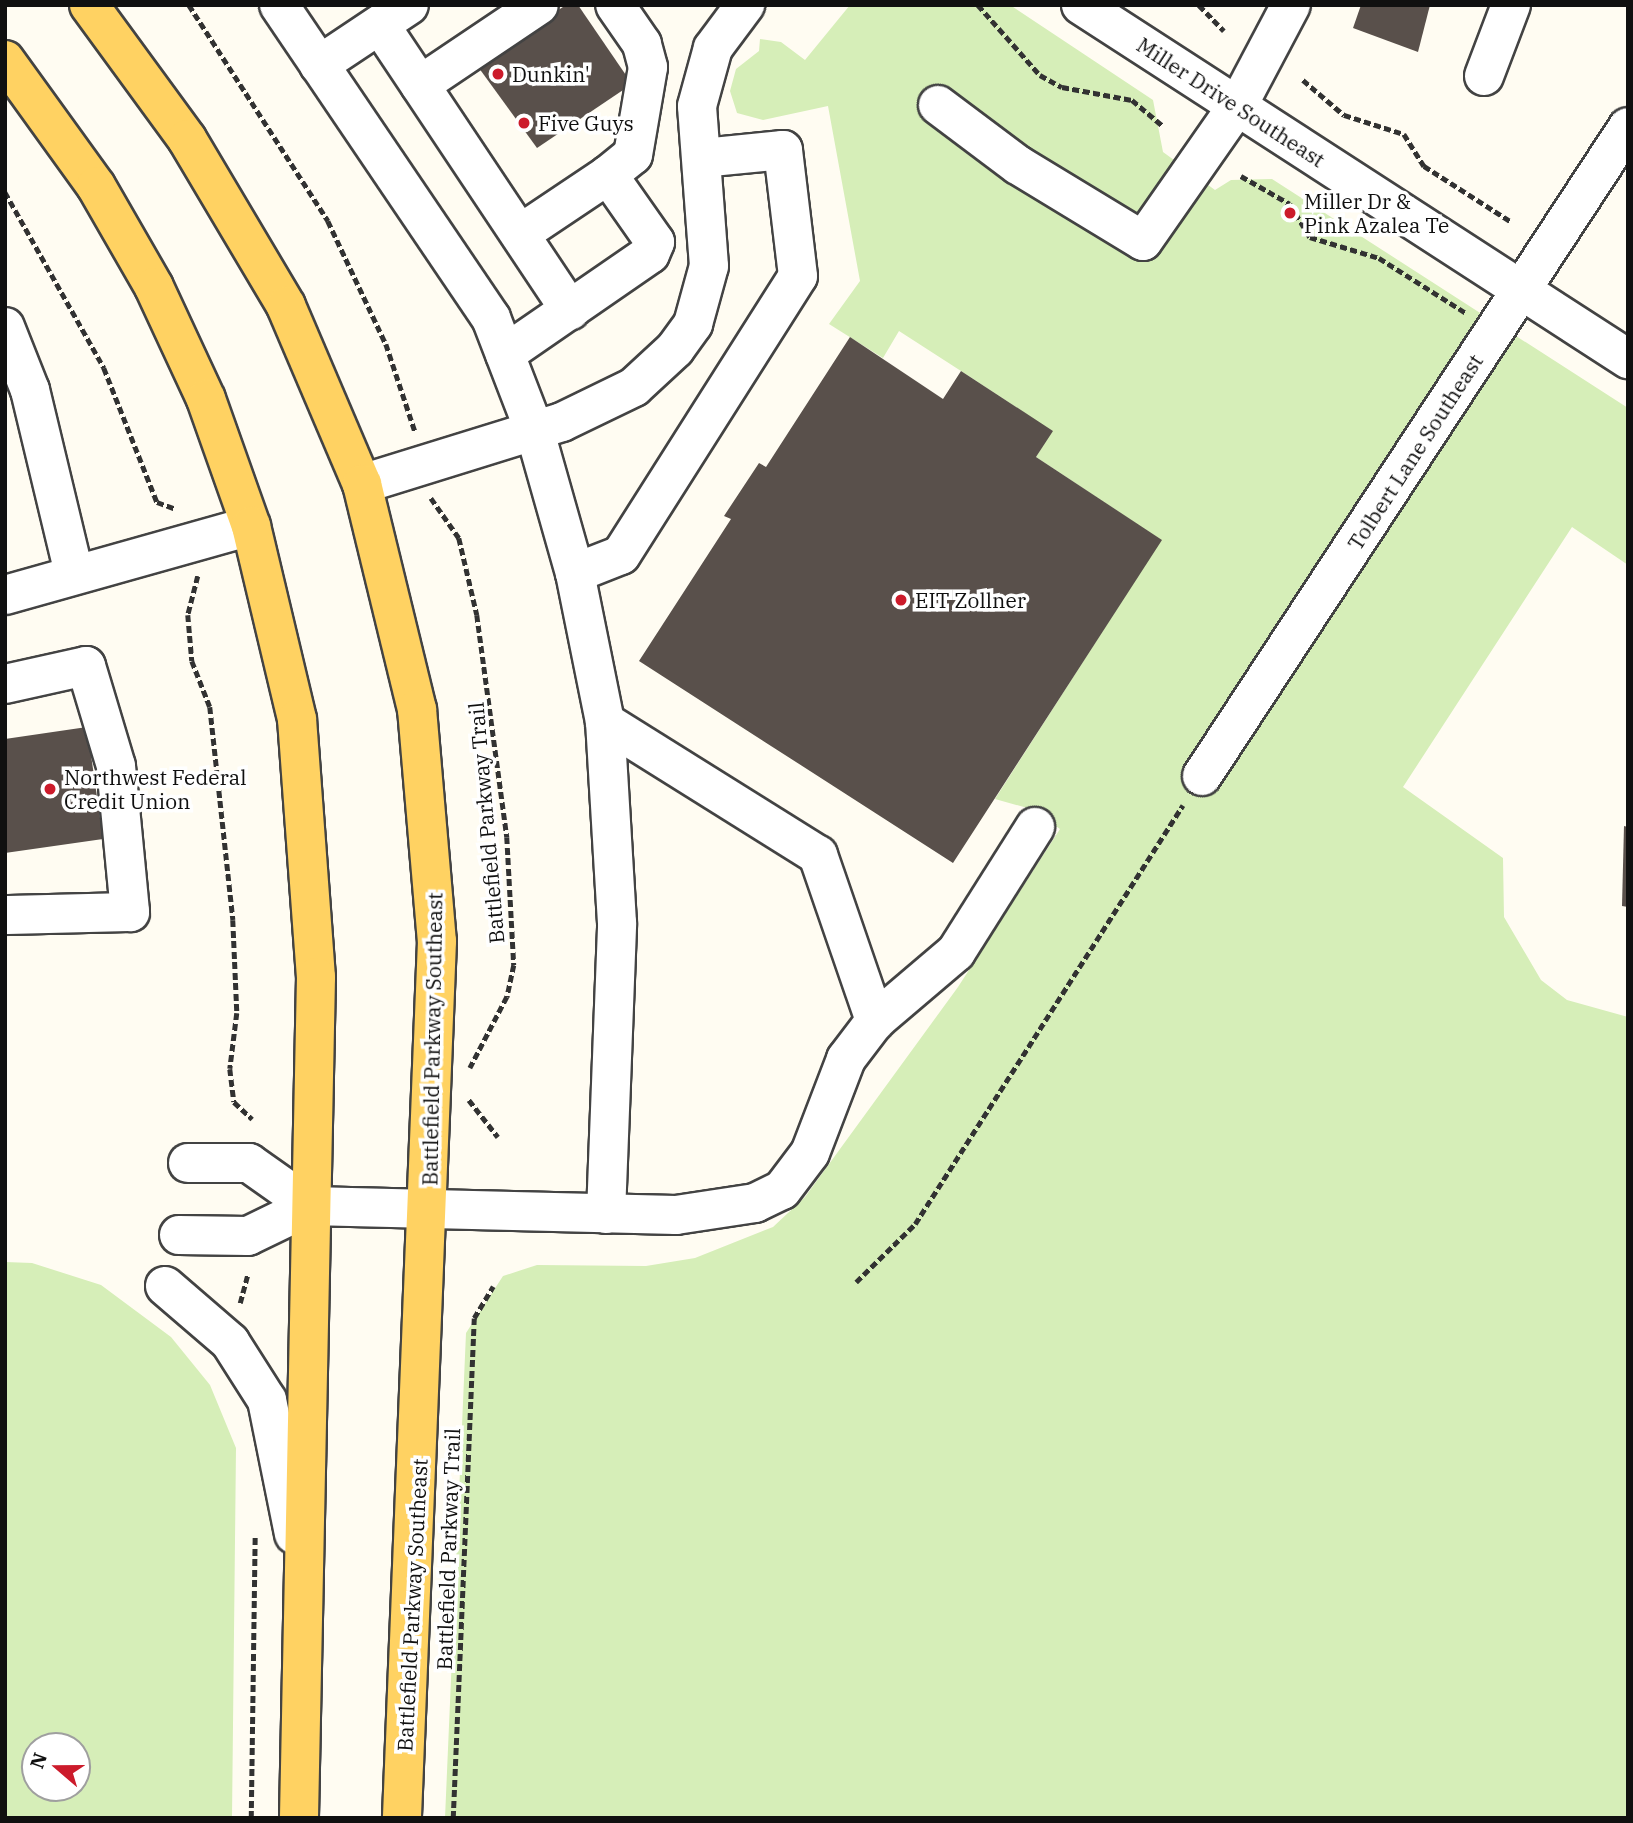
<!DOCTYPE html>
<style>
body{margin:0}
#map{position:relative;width:1633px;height:1823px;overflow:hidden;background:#fffcf2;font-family:"IBM Plex Serif",serif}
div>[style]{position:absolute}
.green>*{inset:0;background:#d6eeb8}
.building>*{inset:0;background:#59504b}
.path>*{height:4.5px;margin-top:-2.25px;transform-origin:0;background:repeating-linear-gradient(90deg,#323232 0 7px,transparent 0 10.5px)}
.roads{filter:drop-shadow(2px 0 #434343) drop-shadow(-2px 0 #434343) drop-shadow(0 2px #434343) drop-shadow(0 -2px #434343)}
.minor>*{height:38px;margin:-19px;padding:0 19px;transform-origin:19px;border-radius:19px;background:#fff}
.major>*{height:38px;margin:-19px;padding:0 19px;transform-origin:19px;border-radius:19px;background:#ffd262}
.dots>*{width:19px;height:19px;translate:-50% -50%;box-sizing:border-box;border:4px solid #fff;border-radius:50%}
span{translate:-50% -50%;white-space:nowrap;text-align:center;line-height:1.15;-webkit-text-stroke:7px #fff;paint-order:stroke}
.poi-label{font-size:21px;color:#101010}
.left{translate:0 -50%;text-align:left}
.street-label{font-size:21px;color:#101010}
.frame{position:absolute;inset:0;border:7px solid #101010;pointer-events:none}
.north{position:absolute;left:21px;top:1732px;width:70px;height:70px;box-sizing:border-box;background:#fff;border:2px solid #9f9f9f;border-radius:50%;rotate:290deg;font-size:19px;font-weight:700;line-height:28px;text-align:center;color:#101010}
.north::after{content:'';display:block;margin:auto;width:24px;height:32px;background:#cc1b2b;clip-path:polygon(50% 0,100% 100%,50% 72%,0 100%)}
</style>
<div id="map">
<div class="green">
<div style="clip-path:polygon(850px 5px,1010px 5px,1153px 100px,1163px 152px,1215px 190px,1231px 180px,1272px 179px,1628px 408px,1628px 565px,1572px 527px,1403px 787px,1503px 858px,1504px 917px,1541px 980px,1567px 1000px,1628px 1017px,1628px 1818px,445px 1818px,466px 1333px,503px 1276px,537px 1265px,646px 1266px,695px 1258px,773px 1227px,805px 1197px,958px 987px,1060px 829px,1031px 809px,995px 799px,1161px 540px,1036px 457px,1052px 431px,961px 371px,899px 331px,883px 358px,829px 324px,860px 281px,828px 106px,763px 120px,737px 113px,730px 91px,736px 69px,759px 51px,760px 39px,781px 42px,805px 60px)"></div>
<div style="clip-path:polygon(evenodd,5px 1262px,32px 1263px,101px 1285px,171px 1337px,210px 1385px,236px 1448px,232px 1818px,5px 1818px,5px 1262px,35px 1746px,77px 1746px,77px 1788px,35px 1788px,35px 1746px)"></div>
</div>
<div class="building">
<div style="clip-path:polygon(566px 5px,578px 5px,632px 84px,537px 148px,476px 64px)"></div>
<div style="clip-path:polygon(1361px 5px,1430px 5px,1418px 52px,1353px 28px)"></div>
<div style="clip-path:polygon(850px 337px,943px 399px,961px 371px,1053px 431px,1036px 457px,1162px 540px,953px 863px,639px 661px,731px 519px,724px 516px,759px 463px,766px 467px)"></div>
<div style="clip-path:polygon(87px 727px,103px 839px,5px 853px,5px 739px)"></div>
<div style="clip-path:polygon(1624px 826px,1628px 827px,1628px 907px,1622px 906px)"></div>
</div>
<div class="path">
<div style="left:189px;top:5px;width:257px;rotate:57.2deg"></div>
<div style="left:328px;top:221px;width:136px;rotate:64.8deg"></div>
<div style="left:386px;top:344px;width:92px;rotate:71.6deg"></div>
<div style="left:978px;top:5px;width:94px;rotate:48.5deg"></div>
<div style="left:1040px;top:75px;width:25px;rotate:29deg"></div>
<div style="left:1062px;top:87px;width:71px;rotate:10.5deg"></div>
<div style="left:1132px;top:100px;width:39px;rotate:40deg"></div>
<div style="left:1199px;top:5px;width:36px;rotate:46deg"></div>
<div style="left:1303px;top:80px;width:54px;rotate:40.5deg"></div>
<div style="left:1344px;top:115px;width:63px;rotate:17.6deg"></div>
<div style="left:1404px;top:134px;width:38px;rotate:58deg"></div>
<div style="left:1424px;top:166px;width:102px;rotate:32.6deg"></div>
<div style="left:1241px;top:176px;width:56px;rotate:29.7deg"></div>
<div style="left:1290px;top:204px;width:39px;rotate:59deg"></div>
<div style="left:1310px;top:237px;width:72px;rotate:16.9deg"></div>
<div style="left:1379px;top:258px;width:103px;rotate:32.3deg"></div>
<div style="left:5px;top:192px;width:202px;rotate:60.6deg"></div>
<div style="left:104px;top:368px;width:144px;rotate:68.4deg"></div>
<div style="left:157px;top:502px;width:20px;rotate:20deg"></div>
<div style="left:431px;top:498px;width:49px;rotate:55deg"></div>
<div style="left:459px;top:538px;width:79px;rotate:76.8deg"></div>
<div style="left:477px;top:615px;width:224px;rotate:82.3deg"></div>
<div style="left:507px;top:837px;width:128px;rotate:86.9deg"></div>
<div style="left:514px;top:965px;width:33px;rotate:102deg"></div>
<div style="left:507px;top:997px;width:80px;rotate:117.5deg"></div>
<div style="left:198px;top:576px;width:40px;rotate:104.4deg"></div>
<div style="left:188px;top:615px;width:46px;rotate:85deg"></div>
<div style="left:192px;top:661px;width:49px;rotate:68.6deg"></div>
<div style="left:210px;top:707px;width:214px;rotate:83.8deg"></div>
<div style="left:233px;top:920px;width:93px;rotate:87.5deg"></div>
<div style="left:237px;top:1013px;width:56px;rotate:97.1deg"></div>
<div style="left:230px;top:1069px;width:33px;rotate:83deg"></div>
<div style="left:234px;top:1102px;width:25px;rotate:43deg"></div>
<div style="left:469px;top:1100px;width:47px;rotate:51.9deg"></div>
<div style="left:856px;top:1282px;width:83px;rotate:-44.5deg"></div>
<div style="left:915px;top:1224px;width:497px;rotate:-57.4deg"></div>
<div style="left:240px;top:1303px;width:31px;rotate:-75deg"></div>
<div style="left:251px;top:1818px;width:283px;rotate:-89.2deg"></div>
<div style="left:453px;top:1818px;width:500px;rotate:-87.59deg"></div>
<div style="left:474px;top:1318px;width:37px;rotate:-59deg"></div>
</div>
<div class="roads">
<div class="minor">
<div style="left:279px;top:5px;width:378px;rotate:55.9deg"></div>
<div style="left:491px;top:318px;width:122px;rotate:68.9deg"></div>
<div style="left:535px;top:432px;width:147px;rotate:74.2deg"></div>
<div style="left:575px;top:573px;width:152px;rotate:78.6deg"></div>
<div style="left:1081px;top:5px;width:652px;rotate:32.91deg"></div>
<div style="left:380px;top:25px;width:343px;rotate:56.3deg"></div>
<div style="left:319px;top:65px;width:108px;rotate:-33.7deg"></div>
<div style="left:1484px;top:76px;width:76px;rotate:-69.2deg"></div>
<div style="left:420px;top:85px;width:143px;rotate:-33.9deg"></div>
<div style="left:938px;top:105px;width:100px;rotate:36.9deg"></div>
<div style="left:1018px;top:165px;width:146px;rotate:31.3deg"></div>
<div style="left:1143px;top:241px;width:166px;rotate:-55.1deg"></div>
<div style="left:1238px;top:105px;width:113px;rotate:-62.1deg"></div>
<div style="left:608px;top:175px;width:32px;rotate:-39deg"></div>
<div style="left:633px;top:155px;width:89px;rotate:-80.3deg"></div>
<div style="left:648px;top:67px;width:24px;rotate:-105deg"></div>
<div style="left:642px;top:44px;width:47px;rotate:-124.7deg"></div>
<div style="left:5px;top:327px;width:68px;rotate:68.4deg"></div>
<div style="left:30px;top:390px;width:188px;rotate:76.5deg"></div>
<div style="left:505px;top:354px;width:176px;rotate:-34.6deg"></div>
<div style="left:650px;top:254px;width:13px;rotate:-67deg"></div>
<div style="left:655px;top:242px;width:82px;rotate:-125deg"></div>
<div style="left:608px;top:175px;width:106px;rotate:146.2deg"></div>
<div style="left:362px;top:484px;width:209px;rotate:-17.2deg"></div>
<div style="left:562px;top:422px;width:80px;rotate:-25.9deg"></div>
<div style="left:634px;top:387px;width:56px;rotate:-42.8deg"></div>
<div style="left:675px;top:349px;width:31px;rotate:-54deg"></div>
<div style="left:693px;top:324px;width:60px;rotate:-74.6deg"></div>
<div style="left:709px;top:266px;width:160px;rotate:-94.3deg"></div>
<div style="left:697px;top:106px;width:60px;rotate:-74.6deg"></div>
<div style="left:713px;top:48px;width:54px;rotate:-53.3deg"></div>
<div style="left:575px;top:573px;width:49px;rotate:-21.4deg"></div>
<div style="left:621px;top:555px;width:330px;rotate:-57.6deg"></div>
<div style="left:798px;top:276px;width:127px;rotate:-96.8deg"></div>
<div style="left:783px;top:150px;width:80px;rotate:174.3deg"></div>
<div style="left:5px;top:595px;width:255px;rotate:-15.7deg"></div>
<div style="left:5px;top:684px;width:83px;rotate:-12.5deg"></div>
<div style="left:86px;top:666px;width:104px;rotate:73.3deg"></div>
<div style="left:116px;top:766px;width:147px;rotate:84.5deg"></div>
<div style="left:130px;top:912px;width:125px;rotate:178.6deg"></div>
<div style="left:1202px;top:776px;width:776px;rotate:-56.72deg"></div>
<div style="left:188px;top:1163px;width:61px"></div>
<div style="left:249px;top:1163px;width:75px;rotate:35.2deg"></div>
<div style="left:606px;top:1214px;width:291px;rotate:-87.8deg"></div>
<div style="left:617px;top:923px;width:201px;rotate:-93.4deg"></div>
<div style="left:605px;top:722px;width:251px;rotate:32deg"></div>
<div style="left:818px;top:855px;width:176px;rotate:71deg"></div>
<div style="left:179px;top:1235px;width:69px;rotate:0.8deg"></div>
<div style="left:248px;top:1236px;width:69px;rotate:-25.8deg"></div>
<div style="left:310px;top:1206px;width:366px;rotate:1.4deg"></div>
<div style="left:676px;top:1215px;width:80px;rotate:-8.6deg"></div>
<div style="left:755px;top:1203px;width:30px;rotate:-26deg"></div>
<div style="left:782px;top:1190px;width:46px;rotate:-52.9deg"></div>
<div style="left:810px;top:1153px;width:101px;rotate:-69deg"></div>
<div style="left:846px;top:1059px;width:48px;rotate:-52.7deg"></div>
<div style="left:875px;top:1021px;width:106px;rotate:-40.4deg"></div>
<div style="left:956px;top:952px;width:148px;rotate:-57.7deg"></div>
<div style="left:165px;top:1286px;width:86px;rotate:40.7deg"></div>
<div style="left:230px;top:1342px;width:69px;rotate:57.5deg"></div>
<div style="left:267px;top:1400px;width:137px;rotate:78.6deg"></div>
</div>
<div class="major">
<div style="left:89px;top:5px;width:166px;rotate:53.8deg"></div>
<div style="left:187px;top:139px;width:194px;rotate:59.3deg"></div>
<div style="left:286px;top:306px;width:194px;rotate:66.9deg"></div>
<div style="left:362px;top:484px;width:232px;rotate:76.3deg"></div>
<div style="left:417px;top:709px;width:233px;rotate:85.1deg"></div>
<div style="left:437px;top:941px;width:878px;rotate:92.29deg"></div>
<div style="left:5px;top:60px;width:155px;rotate:54.2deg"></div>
<div style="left:96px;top:186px;width:116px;rotate:60.1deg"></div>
<div style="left:154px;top:287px;width:123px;rotate:65.1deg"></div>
<div style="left:206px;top:399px;width:135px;rotate:70.5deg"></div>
<div style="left:251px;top:526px;width:198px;rotate:76.6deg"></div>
<div style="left:297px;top:719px;width:259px;rotate:85.8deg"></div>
<div style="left:316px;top:977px;width:841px;rotate:91.16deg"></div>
</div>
</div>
<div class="dots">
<div style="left:498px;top:74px;background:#cc1b2b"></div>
<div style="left:524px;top:123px;background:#cc1b2b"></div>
<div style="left:1290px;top:213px;background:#cc1b2b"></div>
<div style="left:901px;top:600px;background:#cc1b2b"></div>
<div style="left:50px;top:789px;background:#cc1b2b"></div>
</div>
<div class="poi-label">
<span class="left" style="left:512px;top:74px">Dunkin'</span>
<span class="left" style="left:538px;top:123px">Five Guys</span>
<span class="left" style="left:1304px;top:213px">Miller Dr &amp;<br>Pink Azalea Te</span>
<span class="left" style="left:915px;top:600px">EIT Zollner</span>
<span class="left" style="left:64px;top:789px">Northwest Federal<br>Credit Union</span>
</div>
<div class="street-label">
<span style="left:1231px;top:102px;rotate:33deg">Miller Drive Southeast</span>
<span style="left:1415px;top:452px;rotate:-57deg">Tolbert Lane Southeast</span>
<span style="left:486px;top:823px;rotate:-95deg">Battlefield Parkway Trail</span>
<span style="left:432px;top:1039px;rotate:-89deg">Battlefield Parkway Southeast</span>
<span style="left:448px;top:1549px;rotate:-88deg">Battlefield Parkway Trail</span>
<span style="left:412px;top:1605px;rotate:-87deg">Battlefield Parkway Southeast</span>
</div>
<div class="frame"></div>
<div class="north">N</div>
</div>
